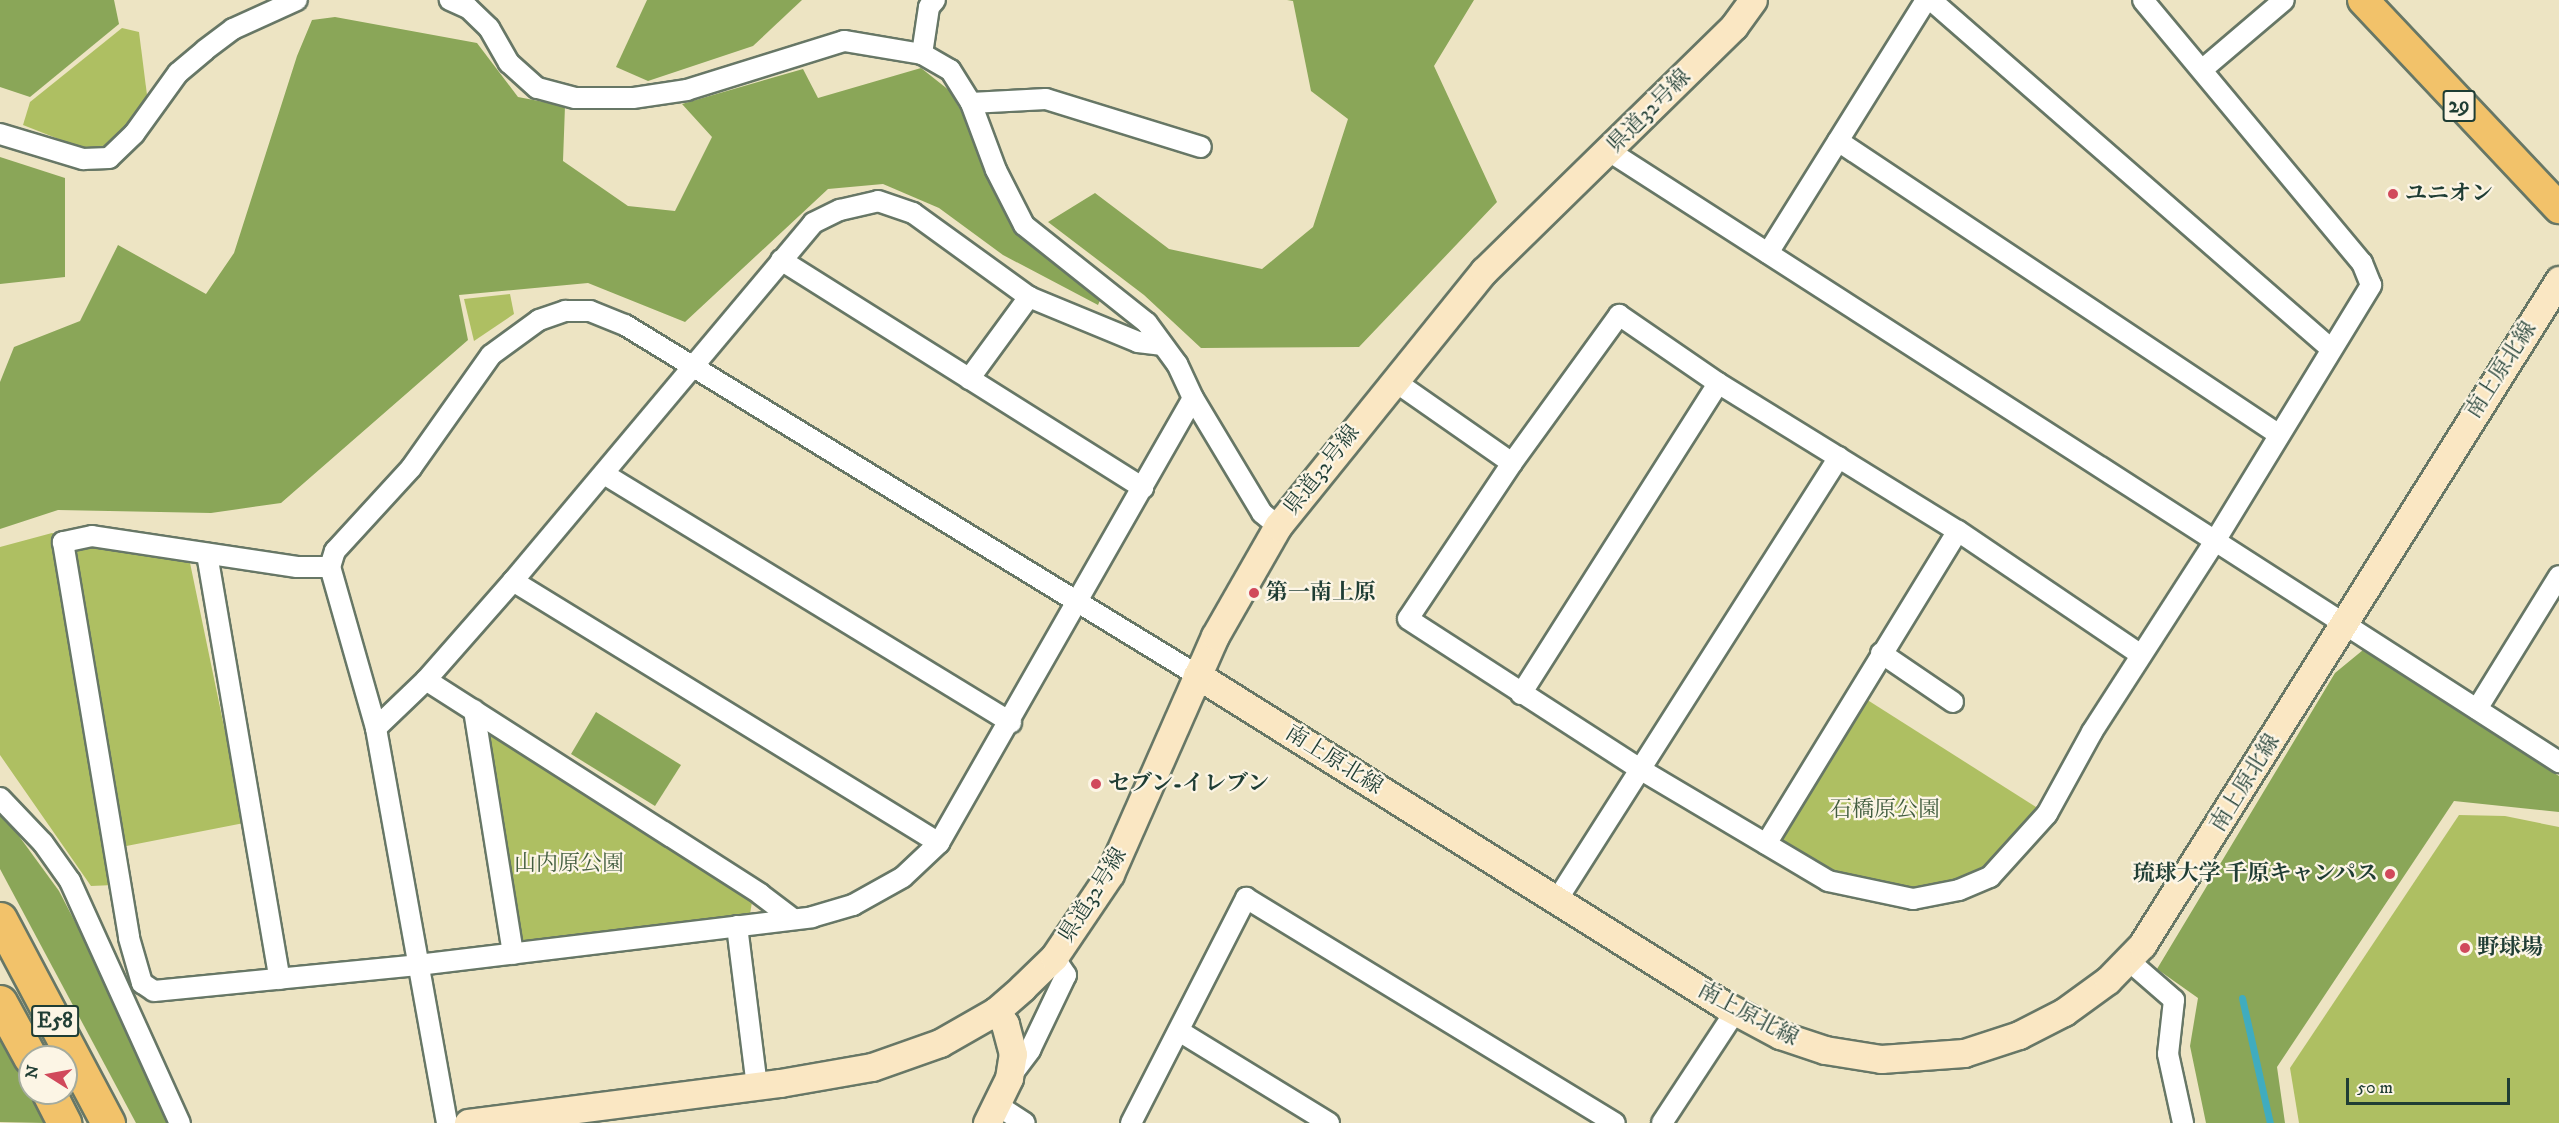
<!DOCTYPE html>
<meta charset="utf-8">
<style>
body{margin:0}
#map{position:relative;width:2559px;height:1123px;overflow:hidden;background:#ede4c3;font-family:"IM FELL DW Pica","Noto Serif JP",serif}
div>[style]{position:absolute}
.green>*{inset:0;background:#aebf62}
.forest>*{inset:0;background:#8aa658}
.stream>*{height:7px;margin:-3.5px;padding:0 3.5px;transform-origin:3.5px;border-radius:3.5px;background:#40acbf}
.roads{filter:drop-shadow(2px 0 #677766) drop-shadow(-2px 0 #677766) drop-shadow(0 2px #677766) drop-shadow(0 -2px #677766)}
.street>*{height:20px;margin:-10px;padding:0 10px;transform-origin:10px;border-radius:10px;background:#fff}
.secondary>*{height:27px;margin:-13.5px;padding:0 13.5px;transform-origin:13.5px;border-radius:13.5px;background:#fae7c3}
.primary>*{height:30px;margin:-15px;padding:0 15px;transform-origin:15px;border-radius:15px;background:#f2c26a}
.highway>*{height:33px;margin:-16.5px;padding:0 16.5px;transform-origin:16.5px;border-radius:16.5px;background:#f2c26a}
.dots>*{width:16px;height:16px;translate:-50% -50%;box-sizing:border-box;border:3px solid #fcf5e5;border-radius:50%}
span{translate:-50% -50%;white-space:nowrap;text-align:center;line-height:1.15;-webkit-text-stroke:4.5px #fcf5e5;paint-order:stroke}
.shield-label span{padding:2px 4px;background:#fcf5e5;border:2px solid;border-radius:4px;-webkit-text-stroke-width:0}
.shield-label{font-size:21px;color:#1f3d34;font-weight:700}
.street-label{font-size:22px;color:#1f3d34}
.poi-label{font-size:22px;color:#1f3d34;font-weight:700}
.left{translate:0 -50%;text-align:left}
.right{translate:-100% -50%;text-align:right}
.park-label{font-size:22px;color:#435e40}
.north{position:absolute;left:18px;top:1045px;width:60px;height:60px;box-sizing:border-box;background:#fcf5e5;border:2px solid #a4ab9e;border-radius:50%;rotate:281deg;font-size:16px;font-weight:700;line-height:24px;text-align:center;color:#1f3d34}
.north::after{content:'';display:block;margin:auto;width:21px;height:27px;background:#d1495b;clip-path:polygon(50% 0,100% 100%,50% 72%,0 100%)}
.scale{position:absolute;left:2346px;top:1078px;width:164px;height:27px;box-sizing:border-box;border:3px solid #1f3d34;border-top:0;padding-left:8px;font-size:18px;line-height:21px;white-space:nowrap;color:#1f3d34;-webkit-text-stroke:4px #fcf5e5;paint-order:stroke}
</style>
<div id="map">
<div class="green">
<div style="clip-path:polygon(122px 28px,139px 32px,148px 103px,108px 147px,84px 149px,23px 125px,30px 102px)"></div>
<div style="clip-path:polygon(510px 294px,514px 314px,474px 341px,464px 299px)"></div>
<div style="clip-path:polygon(52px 533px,189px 558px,244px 823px,111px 849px,114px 885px,91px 886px,0 755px,0 547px)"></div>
<div style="clip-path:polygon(1858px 694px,2047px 814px,2006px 855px,1959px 890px,1873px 893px,1766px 844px)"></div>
<div style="clip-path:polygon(474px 710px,752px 902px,750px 914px,510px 945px)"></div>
<div style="clip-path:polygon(2459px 815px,2505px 816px,2559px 827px,2559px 1123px,2299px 1123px,2290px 1068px)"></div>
</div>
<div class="forest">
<div style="clip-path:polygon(0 0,114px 0,119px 24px,30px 97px,0 87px)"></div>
<div style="clip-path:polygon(647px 0,802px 0,753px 46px,648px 81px,616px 67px)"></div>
<div style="clip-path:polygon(1287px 0,1474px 0,1434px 66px,1497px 202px,1359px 347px,1201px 348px,1144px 295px,1048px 222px,1095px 193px,1169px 249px,1262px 269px,1313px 227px,1348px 119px,1311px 91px,1293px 1px)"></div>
<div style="clip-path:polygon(335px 17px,477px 43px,518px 97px,565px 106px,563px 161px,628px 206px,675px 211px,712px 137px,682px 104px,803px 69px,818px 98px,921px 68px,950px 91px,978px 142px,1000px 202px,1017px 229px,1101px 298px,1098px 305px,1003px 255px,939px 208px,883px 184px,828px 189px,685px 322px,588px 283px,459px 295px,468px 340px,281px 503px,211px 513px,58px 510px,0 529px,0 382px,14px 347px,80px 321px,118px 245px,206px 294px,234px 253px,297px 56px,312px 20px)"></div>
<div style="clip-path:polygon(0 157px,65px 178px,65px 277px,0 284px)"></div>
<div style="clip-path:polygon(2363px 650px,2559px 776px,2559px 812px,2454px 801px,2277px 1067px,2285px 1123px,2206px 1123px,2190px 1046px,2198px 998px,2157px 969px,2335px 673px)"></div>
<div style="clip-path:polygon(596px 712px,681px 765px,655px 806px,571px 754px)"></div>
<div style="clip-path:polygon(0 810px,59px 891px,100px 970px,170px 1123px,136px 1123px,0 869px)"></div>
<div style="clip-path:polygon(0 1038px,36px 1105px,45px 1123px,0 1122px)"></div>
</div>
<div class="stream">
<div style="left:2242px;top:998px;width:128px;rotate:77.4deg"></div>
</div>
<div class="roads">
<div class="street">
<div style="left:1931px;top:0;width:531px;rotate:41.1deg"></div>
<div style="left:922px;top:54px;width:48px;rotate:-81.5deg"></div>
<div style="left:929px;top:7px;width:9px;rotate:-49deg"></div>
<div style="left:2203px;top:69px;width:106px;rotate:-40.4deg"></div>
<div style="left:971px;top:103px;width:75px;rotate:-3.1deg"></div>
<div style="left:1046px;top:99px;width:162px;rotate:17.2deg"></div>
<div style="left:0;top:134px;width:87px;rotate:16.8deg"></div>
<div style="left:83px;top:159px;width:26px;rotate:-2deg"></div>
<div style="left:109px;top:158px;width:35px;rotate:-44deg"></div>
<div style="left:134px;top:134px;width:75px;rotate:-54.2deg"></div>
<div style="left:178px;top:73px;width:35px;rotate:-40deg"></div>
<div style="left:205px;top:50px;width:35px;rotate:-37deg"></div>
<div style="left:233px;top:29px;width:70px;rotate:-24.4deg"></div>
<div style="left:1838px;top:141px;width:529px;rotate:33.66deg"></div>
<div style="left:1609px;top:151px;width:1130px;rotate:32.75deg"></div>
<div style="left:1768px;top:253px;width:298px;rotate:-58deg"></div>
<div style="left:781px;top:260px;width:428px;rotate:32.2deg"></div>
<div style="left:969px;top:379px;width:102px;rotate:-53.8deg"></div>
<div style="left:1393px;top:380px;width:145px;rotate:34.9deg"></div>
<div style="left:1512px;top:463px;width:187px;rotate:123.7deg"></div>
<div style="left:1408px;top:619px;width:274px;rotate:32.9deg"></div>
<div style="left:1638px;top:768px;width:221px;rotate:30.7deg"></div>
<div style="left:1828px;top:881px;width:87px;rotate:12deg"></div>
<div style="left:1913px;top:899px;width:47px;rotate:-11.1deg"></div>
<div style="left:1959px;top:890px;width:34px;rotate:-23deg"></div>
<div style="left:1990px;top:877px;width:85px;rotate:-47.9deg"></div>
<div style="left:2047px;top:814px;width:94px;rotate:-61.2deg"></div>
<div style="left:2092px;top:732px;width:227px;rotate:-57.2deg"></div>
<div style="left:2215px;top:541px;width:300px;rotate:-58.6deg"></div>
<div style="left:2371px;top:285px;width:24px;rotate:-112deg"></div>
<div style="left:2362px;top:263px;width:342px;rotate:-129.8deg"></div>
<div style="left:1193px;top:398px;width:134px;rotate:59deg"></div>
<div style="left:1262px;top:513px;width:21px;rotate:39deg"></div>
<div style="left:1512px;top:463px;width:183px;rotate:-54.1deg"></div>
<div style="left:1619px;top:315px;width:120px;rotate:34.5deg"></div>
<div style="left:1718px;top:383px;width:282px;rotate:31.7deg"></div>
<div style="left:1958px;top:531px;width:221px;rotate:34.1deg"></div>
<div style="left:604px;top:474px;width:477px;rotate:31.4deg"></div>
<div style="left:207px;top:554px;width:431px;rotate:80.3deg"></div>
<div style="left:330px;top:567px;width:33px;rotate:180deg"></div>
<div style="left:297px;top:567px;width:207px;rotate:-171.4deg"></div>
<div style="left:92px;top:536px;width:30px;rotate:168deg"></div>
<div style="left:63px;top:542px;width:401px;rotate:80.5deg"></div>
<div style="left:129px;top:938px;width:47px;rotate:73.9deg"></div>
<div style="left:142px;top:983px;width:14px;rotate:34deg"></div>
<div style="left:154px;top:991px;width:265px;rotate:-5.6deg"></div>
<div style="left:418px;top:965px;width:397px;rotate:-6.9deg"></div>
<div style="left:812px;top:917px;width:43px;rotate:-16.3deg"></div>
<div style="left:853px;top:905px;width:57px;rotate:-29.2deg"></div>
<div style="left:903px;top:877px;width:50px;rotate:-43.4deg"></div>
<div style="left:939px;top:843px;width:512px;rotate:-60.28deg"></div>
<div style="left:1193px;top:398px;width:38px;rotate:-115deg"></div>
<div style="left:1177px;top:364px;width:51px;rotate:-126.2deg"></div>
<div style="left:1147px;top:323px;width:157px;rotate:-141.5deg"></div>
<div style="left:1024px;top:225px;width:62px;rotate:-117deg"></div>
<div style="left:996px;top:170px;width:72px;rotate:-110.5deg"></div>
<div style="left:971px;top:103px;width:39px;rotate:-122deg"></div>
<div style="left:950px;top:70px;width:32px;rotate:-150deg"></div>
<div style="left:922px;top:54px;width:79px;rotate:-170.5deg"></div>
<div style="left:844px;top:41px;width:164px;rotate:162.7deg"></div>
<div style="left:687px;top:90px;width:55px;rotate:171.6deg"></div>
<div style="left:633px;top:98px;width:58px;rotate:180deg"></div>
<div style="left:575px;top:98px;width:39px;rotate:-165deg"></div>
<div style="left:537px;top:88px;width:38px;rotate:-138deg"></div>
<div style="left:509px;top:63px;width:40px;rotate:-119.7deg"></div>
<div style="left:489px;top:28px;width:29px;rotate:-136deg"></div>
<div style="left:468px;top:8px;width:20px;rotate:-156deg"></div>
<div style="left:513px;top:581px;width:500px;rotate:31.59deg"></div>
<div style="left:1881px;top:653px;width:87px;rotate:34.2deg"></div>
<div style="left:426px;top:680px;width:397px;rotate:32.6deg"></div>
<div style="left:760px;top:894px;width:41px;rotate:37.1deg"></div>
<div style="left:1521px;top:694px;width:368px;rotate:-57.6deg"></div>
<div style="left:2477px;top:709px;width:156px;rotate:-58.3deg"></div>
<div style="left:474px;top:710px;width:247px;rotate:80.9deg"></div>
<div style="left:376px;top:728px;width:69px;rotate:-43.8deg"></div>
<div style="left:426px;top:680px;width:132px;rotate:-48.7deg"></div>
<div style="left:513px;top:581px;width:467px;rotate:-50deg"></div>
<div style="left:813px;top:223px;width:30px;rotate:-26deg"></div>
<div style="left:840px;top:210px;width:39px;rotate:-13deg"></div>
<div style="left:878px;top:201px;width:37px;rotate:19deg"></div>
<div style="left:913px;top:213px;width:143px;rotate:35.9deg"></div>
<div style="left:1029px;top:297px;width:118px;rotate:22.4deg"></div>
<div style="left:1138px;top:342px;width:23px;rotate:7deg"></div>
<div style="left:0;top:798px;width:62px;rotate:46.3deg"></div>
<div style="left:43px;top:843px;width:47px;rotate:54.6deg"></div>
<div style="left:70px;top:881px;width:266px;rotate:65.6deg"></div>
<div style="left:1766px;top:844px;width:367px;rotate:-58.5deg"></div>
<div style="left:1557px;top:900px;width:525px;rotate:-57.52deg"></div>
<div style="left:737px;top:926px;width:161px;rotate:82.9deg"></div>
<div style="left:2128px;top:960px;width:61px;rotate:41deg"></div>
<div style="left:2174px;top:1000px;width:54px;rotate:96.3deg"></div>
<div style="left:2168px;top:1054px;width:71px;rotate:77.7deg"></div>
<div style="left:1179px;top:1031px;width:176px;rotate:31.5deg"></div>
<div style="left:1010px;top:1077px;width:34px;rotate:-53deg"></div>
<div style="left:1030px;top:1050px;width:83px;rotate:-64.4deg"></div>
<div style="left:1066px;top:975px;width:22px;rotate:-124deg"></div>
<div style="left:997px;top:1105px;width:33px;rotate:33deg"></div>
<div style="left:447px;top:1123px;width:401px;rotate:-100.2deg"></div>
<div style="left:376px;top:728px;width:167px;rotate:-105.9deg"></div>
<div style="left:330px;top:567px;width:17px;rotate:-73deg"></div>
<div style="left:335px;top:551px;width:113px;rotate:-47.5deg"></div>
<div style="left:411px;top:468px;width:138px;rotate:-54.7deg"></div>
<div style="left:491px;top:355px;width:59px;rotate:-36.1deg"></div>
<div style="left:539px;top:320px;width:28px;rotate:-19deg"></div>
<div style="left:565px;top:311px;width:25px"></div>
<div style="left:590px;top:311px;width:38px;rotate:22deg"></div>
<div style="left:625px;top:325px;width:671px;rotate:31.46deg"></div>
<div style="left:1131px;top:1123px;width:253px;rotate:-62.9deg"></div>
<div style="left:1246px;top:898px;width:432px;rotate:31.4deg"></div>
<div style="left:1662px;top:1123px;width:133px;rotate:-56.7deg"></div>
</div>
<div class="secondary">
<div style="left:1197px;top:675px;width:622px;rotate:32.05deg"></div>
<div style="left:1724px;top:1005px;width:64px;rotate:28.2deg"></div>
<div style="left:1780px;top:1035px;width:47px;rotate:18.4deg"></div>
<div style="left:1825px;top:1050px;width:57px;rotate:9.1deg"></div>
<div style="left:1881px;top:1059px;width:83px;rotate:-4.1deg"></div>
<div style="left:1964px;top:1053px;width:58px;rotate:-18.1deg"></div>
<div style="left:2019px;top:1035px;width:51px;rotate:-27.1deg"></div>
<div style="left:2064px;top:1012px;width:54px;rotate:-36deg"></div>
<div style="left:2108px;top:980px;width:49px;rotate:-45.8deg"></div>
<div style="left:2142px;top:945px;width:785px;rotate:-57.91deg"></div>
<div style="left:468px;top:1123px;width:315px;rotate:-7.3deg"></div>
<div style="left:780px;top:1083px;width:93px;rotate:-9.9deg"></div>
<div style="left:872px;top:1067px;width:72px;rotate:-19.4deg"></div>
<div style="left:940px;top:1043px;width:64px;rotate:-29.7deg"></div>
<div style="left:996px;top:1011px;width:35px;rotate:-41deg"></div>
<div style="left:1022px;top:988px;width:45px;rotate:-44.1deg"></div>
<div style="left:1054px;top:957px;width:100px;rotate:-56deg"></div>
<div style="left:1110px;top:874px;width:260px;rotate:-66.2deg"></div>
<div style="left:1215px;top:636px;width:127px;rotate:-60.2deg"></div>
<div style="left:1278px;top:526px;width:328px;rotate:-51.1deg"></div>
<div style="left:1484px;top:271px;width:350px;rotate:-44.4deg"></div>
<div style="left:1734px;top:26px;width:32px;rotate:-54deg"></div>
<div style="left:987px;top:1123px;width:50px;rotate:-63.9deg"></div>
<div style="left:1009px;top:1078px;width:24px;rotate:-81deg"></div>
<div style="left:1013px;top:1054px;width:31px;rotate:-105deg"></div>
<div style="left:1005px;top:1024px;width:16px;rotate:-125deg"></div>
</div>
<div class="primary">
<div style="left:2363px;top:0;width:286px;rotate:46.7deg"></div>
</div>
<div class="highway">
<div style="left:0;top:919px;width:231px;rotate:62.1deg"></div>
<div style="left:0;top:1002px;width:63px;rotate:61.4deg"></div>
<div style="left:49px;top:1093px;width:34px;rotate:63deg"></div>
</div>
</div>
<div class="dots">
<div style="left:2393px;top:194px;background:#d1495b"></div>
<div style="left:1254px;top:593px;background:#d1495b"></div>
<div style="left:1096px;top:784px;background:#d1495b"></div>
<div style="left:2390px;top:874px;background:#d1495b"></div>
<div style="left:2465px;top:948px;background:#d1495b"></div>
</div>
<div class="shield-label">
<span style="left:2459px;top:106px">29</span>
<span style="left:55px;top:1021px">E58</span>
</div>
<div class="street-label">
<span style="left:1649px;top:111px;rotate:-45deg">県道32号線</span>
<span style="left:2501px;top:370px;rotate:-57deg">南上原北線</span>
<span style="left:1322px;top:470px;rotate:-52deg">県道32号線</span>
<span style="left:1334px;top:760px;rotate:32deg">南上原北線</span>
<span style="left:2245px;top:783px;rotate:-58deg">南上原北線</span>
<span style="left:1093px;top:895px;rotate:-58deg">県道32号線</span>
<span style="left:1748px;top:1014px;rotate:28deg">南上原北線</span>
</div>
<div class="poi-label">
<span class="left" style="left:2405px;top:194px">ユニオン</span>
<span class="left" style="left:1266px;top:593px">第一南上原</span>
<span class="left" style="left:1108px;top:784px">セブン-イレブン</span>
<span class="right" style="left:2378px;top:874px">琉球大学 千原キャンパス</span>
<span class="left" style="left:2477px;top:948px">野球場</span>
</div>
<div class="park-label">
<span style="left:1885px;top:810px">石橋原公園</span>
<span style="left:569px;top:864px">山内原公園</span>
</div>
<div class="north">N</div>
<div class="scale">50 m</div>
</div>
